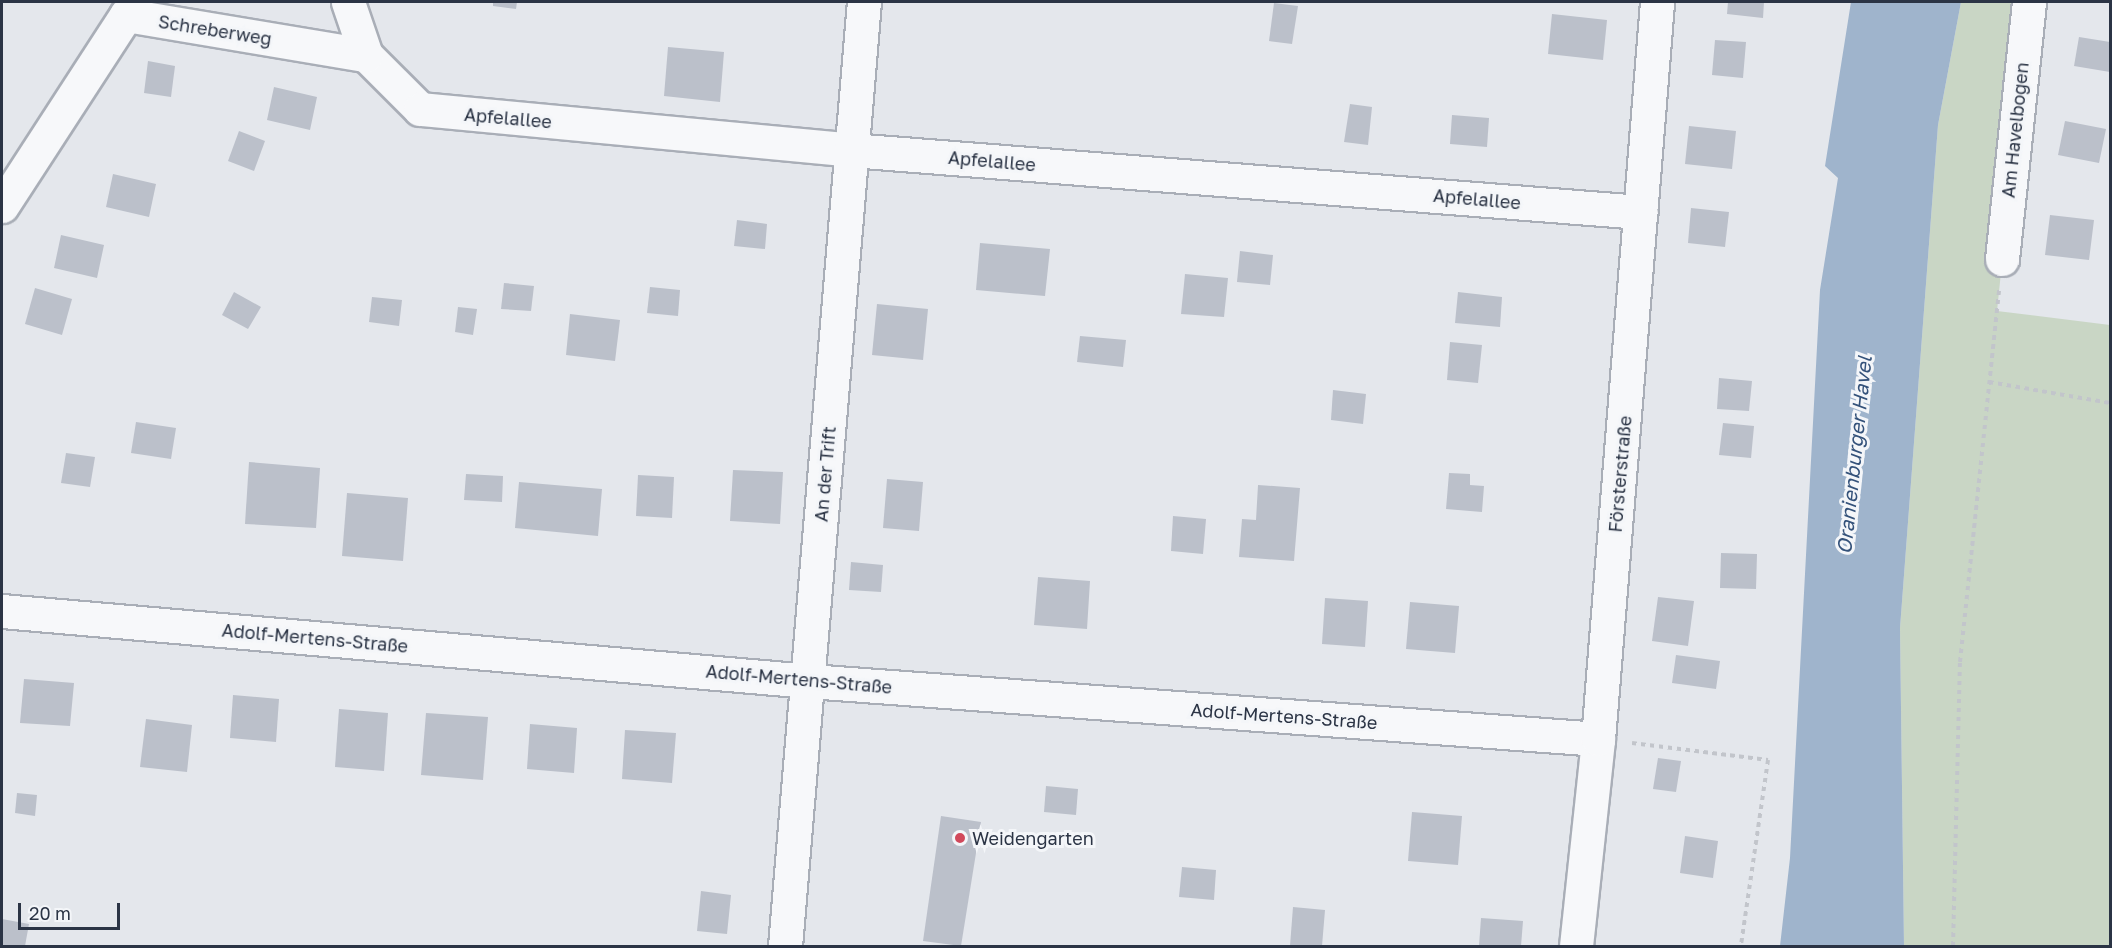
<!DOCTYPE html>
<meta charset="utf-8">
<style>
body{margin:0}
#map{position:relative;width:2112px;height:948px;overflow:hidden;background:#e4e7ec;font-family:"Golos Text",sans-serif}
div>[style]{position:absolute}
.green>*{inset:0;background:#c9d6c5}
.water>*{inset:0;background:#9fb4cc}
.building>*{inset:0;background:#bbc0ca}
.path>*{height:4px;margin-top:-2px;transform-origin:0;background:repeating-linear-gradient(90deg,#c2c5cb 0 4.5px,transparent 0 9px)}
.roads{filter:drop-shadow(2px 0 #a9aeb7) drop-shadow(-2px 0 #a9aeb7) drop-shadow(0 2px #a9aeb7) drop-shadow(0 -2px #a9aeb7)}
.minor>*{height:33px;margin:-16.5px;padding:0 16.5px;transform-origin:16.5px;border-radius:16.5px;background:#f7f8fa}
.dots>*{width:16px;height:16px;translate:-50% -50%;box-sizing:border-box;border:3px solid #f4f6f9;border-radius:50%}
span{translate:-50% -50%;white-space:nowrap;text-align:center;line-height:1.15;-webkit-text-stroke:6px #f4f6f9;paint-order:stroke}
.street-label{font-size:18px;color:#2b3445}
.poi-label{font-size:18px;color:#2b3445}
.left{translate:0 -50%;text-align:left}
.water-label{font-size:20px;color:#34527a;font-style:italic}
.frame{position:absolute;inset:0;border:3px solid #2b3445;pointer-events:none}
.scale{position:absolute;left:18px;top:903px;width:102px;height:27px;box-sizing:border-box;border:3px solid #2b3445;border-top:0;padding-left:8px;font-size:18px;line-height:21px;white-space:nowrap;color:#2b3445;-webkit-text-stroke:4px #f4f6f9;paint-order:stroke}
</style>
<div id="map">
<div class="green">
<div style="clip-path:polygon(1961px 2px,2029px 2px,1997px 311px,2110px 325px,2110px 946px,1904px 946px,1900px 628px,1938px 125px)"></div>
</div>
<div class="water">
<div style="clip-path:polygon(1851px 2px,1961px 2px,1938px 125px,1900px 628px,1904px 946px,1780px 946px,1790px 858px,1820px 290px,1838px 178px,1825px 166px)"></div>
</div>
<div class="building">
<div style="clip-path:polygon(493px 2px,517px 2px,516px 9px,493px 6px)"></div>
<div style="clip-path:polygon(1728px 2px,1764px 2px,1763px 18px,1727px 14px)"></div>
<div style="clip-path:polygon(1274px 3px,1298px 6px,1292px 44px,1269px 41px)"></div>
<div style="clip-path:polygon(1552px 14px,1607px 20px,1603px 60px,1548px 54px)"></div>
<div style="clip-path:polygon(2079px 37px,2110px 42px,2110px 72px,2074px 66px)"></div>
<div style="clip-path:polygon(1715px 40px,1746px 42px,1743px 78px,1712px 75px)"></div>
<div style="clip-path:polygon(668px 47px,724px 52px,720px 102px,664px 96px)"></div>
<div style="clip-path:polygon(148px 61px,175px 66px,171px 97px,144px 93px)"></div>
<div style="clip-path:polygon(274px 87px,317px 97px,310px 130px,267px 120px)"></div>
<div style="clip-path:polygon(1350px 104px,1372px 107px,1368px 145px,1344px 142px)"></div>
<div style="clip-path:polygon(1452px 115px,1489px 118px,1487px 147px,1450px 144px)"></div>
<div style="clip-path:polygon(2065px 121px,2106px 129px,2099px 163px,2058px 155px)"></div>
<div style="clip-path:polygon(1689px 126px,1736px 131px,1732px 169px,1685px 164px)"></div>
<div style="clip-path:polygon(239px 131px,265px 141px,254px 171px,228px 161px)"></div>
<div style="clip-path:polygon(113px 174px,156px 184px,149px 217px,106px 207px)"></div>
<div style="clip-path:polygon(1691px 208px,1729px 212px,1725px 247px,1688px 243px)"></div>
<div style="clip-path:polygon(2050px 215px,2094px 220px,2089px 260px,2045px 255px)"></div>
<div style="clip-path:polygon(737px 220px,767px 224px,765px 249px,734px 246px)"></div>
<div style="clip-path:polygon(61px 235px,104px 245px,97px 278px,54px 268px)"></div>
<div style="clip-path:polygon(980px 243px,1050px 249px,1045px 296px,976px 290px)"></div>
<div style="clip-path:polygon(1240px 251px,1273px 255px,1270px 285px,1237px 282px)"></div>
<div style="clip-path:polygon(1185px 274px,1228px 278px,1224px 317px,1181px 314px)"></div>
<div style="clip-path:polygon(504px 283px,534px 286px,531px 311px,501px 309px)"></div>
<div style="clip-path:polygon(650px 287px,680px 290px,678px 316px,647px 313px)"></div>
<div style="clip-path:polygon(35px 288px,72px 299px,62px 335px,25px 324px)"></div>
<div style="clip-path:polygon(234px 292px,261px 307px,248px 329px,222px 315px)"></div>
<div style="clip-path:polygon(1458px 292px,1502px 297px,1500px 327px,1455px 323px)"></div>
<div style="clip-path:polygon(372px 297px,402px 300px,399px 326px,369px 322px)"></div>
<div style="clip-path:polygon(877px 304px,928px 309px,923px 360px,872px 355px)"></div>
<div style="clip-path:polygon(458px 307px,477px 309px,473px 335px,455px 332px)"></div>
<div style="clip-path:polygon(570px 314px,620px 320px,615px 361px,566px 355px)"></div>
<div style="clip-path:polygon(1080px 336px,1126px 340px,1123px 367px,1077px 362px)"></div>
<div style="clip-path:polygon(1450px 342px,1482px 345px,1478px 383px,1447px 380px)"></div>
<div style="clip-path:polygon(1719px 378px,1752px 381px,1749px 411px,1717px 409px)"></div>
<div style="clip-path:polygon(1333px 390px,1366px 394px,1363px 424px,1331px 420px)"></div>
<div style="clip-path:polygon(136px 422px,176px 428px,171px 459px,131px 453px)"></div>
<div style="clip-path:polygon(1723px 423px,1754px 426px,1751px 458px,1719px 455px)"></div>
<div style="clip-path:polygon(66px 453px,95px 457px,90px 487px,61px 483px)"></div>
<div style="clip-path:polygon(249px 462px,320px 468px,316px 528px,245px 524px)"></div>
<div style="clip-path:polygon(733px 470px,783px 472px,780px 524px,730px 521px)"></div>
<div style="clip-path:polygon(1449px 473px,1470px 474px,1470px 485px,1484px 486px,1482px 512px,1446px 509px)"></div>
<div style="clip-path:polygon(466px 474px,503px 476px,502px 502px,464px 500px)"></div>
<div style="clip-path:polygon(638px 475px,674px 477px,672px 518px,636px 516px)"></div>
<div style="clip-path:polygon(887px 479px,923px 482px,919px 531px,883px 528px)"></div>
<div style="clip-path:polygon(519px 482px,602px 489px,598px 536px,515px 528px)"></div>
<div style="clip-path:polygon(1258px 485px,1300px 488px,1294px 561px,1239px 557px,1242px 519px,1256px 520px)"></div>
<div style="clip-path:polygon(347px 493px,408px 498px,403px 561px,342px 556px)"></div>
<div style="clip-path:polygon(1173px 516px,1206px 519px,1203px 554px,1171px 551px)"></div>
<div style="clip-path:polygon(1721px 553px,1757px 554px,1756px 589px,1720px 588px)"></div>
<div style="clip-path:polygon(851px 562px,883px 565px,881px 592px,849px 590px)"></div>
<div style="clip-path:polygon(1038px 577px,1090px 581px,1087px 629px,1034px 625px)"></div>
<div style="clip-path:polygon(1658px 597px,1694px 601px,1688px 646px,1652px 641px)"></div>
<div style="clip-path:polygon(1325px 598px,1368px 601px,1365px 647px,1322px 644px)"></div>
<div style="clip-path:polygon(1410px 602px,1459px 606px,1455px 653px,1406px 649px)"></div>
<div style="clip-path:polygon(1676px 655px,1720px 661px,1716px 689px,1672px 683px)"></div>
<div style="clip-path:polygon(24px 679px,74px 683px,70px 726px,20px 723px)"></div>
<div style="clip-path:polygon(233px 695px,279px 699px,276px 742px,230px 738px)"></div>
<div style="clip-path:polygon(339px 709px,388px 713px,384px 771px,335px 767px)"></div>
<div style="clip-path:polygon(426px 713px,488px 717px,483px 780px,421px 775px)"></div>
<div style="clip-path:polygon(146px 719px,192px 725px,187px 772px,140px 767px)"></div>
<div style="clip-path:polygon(530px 724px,577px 728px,574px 773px,527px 769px)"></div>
<div style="clip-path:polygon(625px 730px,676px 733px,672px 783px,622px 779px)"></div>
<div style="clip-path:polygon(1658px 758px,1681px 761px,1676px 792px,1653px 789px)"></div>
<div style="clip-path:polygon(1046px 786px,1078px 789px,1076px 815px,1044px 812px)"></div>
<div style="clip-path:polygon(17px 793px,37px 795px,35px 816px,15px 813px)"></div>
<div style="clip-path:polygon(1412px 812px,1462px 816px,1458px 865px,1408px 861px)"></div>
<div style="clip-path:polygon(941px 816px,981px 822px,961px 946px,923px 941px)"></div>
<div style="clip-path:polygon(1685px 836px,1718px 841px,1713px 878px,1680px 873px)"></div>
<div style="clip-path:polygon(1182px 867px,1216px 870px,1214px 900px,1179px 897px)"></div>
<div style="clip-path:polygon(701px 891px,731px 895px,727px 934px,697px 931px)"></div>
<div style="clip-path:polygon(1293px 907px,1325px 910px,1322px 946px,1290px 946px)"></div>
<div style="clip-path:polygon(1481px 918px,1523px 921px,1521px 946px,1479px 946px)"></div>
<div style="clip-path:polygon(2px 919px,29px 924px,25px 946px,2px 946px)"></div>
</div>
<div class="path">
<div style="left:1989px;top:382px;width:123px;rotate:9.8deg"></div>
<div style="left:1632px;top:743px;width:137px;rotate:7.1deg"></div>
<div style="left:1768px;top:760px;width:188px;rotate:98.3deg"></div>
<div style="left:1953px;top:946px;width:284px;rotate:-88.6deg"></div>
<div style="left:1960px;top:662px;width:374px;rotate:-84deg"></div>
</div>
<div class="roads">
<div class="minor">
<div style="left:366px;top:55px;width:76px;rotate:45deg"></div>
<div style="left:420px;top:109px;width:433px;rotate:5.4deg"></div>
<div style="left:851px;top:150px;width:792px;rotate:4.49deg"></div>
<div style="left:2px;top:206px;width:228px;rotate:-57deg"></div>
<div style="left:126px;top:15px;width:243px;rotate:9.5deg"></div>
<div style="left:366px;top:55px;width:56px;rotate:-108.8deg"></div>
<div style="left:2002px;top:259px;width:258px;rotate:-84deg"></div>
<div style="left:2px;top:611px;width:810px;rotate:4.96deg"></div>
<div style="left:809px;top:681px;width:791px;rotate:4.2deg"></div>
<div style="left:785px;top:946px;width:947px;rotate:-85.22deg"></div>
<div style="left:1576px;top:946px;width:208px;rotate:-83.9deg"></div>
<div style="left:1598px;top:739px;width:739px;rotate:-85.42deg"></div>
</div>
</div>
<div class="dots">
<div style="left:960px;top:838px;background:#d1495b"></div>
</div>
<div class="street-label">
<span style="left:215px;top:30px;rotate:9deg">Schreberweg</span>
<span style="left:508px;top:118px;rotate:5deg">Apfelallee</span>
<span style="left:2015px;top:130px;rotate:-84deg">Am Havelbogen</span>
<span style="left:992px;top:161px;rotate:5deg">Apfelallee</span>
<span style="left:1477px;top:199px;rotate:5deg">Apfelallee</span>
<span style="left:825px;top:474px;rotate:-85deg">An der Trift</span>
<span style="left:1620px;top:474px;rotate:-85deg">Försterstraße</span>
<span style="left:315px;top:638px;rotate:5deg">Adolf-Mertens-Straße</span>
<span style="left:799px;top:679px;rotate:5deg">Adolf-Mertens-Straße</span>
<span style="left:1284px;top:716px;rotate:4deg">Adolf-Mertens-Straße</span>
</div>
<div class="poi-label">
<span class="left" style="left:972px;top:838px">Weidengarten</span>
</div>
<div class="water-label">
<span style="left:1854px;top:455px;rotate:-84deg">Oranienburger Havel</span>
</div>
<div class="frame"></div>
<div class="scale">20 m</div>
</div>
